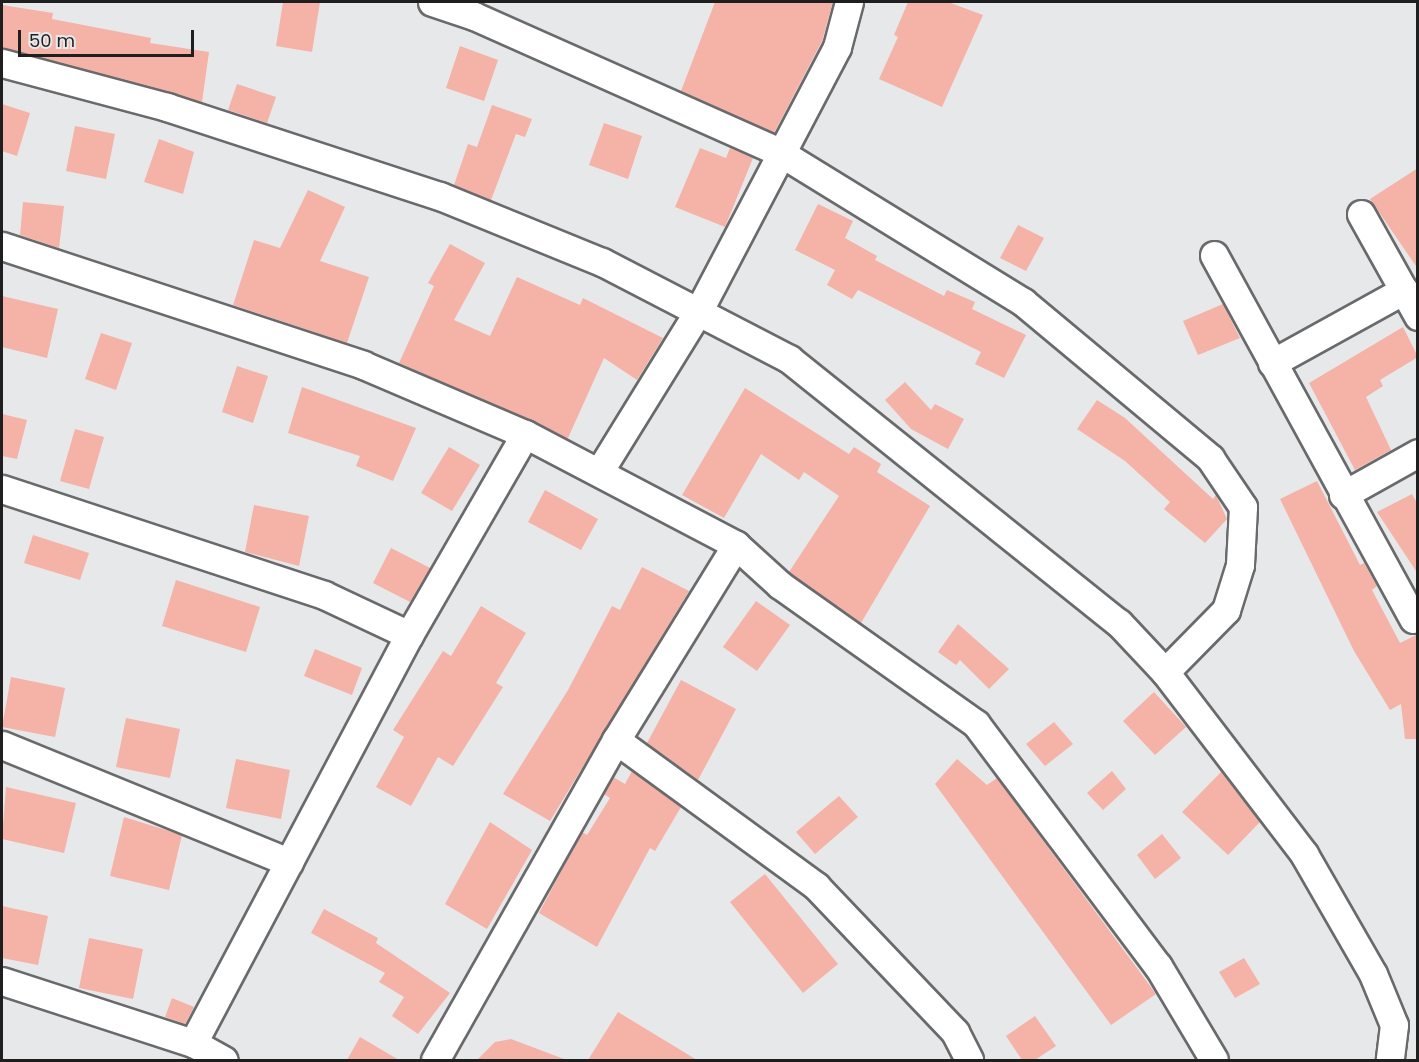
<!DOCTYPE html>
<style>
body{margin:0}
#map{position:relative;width:1419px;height:1062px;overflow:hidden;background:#e7e8ea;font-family:Poppins,sans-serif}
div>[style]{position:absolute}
.building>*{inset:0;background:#f5b2a7}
.roads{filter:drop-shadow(2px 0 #696a6c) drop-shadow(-2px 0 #696a6c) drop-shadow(0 2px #696a6c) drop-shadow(0 -2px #696a6c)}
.street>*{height:27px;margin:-13.5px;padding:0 13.5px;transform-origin:13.5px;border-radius:13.5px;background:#fff}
span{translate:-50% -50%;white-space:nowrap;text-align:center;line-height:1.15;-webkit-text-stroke:4.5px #e7e8ea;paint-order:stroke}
.frame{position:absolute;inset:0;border:3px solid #1f1f20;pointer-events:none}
.scale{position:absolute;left:18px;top:30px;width:176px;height:27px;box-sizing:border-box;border:3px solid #1f1f20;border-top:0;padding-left:8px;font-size:18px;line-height:21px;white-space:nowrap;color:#1f1f20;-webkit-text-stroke:4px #e7e8ea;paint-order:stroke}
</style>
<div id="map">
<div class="building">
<div style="clip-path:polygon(283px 2px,320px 2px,312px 52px,276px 46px)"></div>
<div style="clip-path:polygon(715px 2px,833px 2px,822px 41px,774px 133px,681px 91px)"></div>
<div style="clip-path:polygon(908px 2px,948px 2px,983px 15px,942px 107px,879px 79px,898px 37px,894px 35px)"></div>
<div style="clip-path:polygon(2px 5px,53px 13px,52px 19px,151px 38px,150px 43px,209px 52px,202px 102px,2px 48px)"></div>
<div style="clip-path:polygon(460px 46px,498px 60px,484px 101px,446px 88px)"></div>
<div style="clip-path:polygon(237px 84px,276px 97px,267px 123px,228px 110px)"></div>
<div style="clip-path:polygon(2px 104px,30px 113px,17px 156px,2px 151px)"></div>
<div style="clip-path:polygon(492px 105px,532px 119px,525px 137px,516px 134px,491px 200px,454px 185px,468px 144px,477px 147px)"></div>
<div style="clip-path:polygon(604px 123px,642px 136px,628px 179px,589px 165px)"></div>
<div style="clip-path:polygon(75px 126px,115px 134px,106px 179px,66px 171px)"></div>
<div style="clip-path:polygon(159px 139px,194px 152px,183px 194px,144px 182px)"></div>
<div style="clip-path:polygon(700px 148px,726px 158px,730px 148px,753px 158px,725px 227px,675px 207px)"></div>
<div style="clip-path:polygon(1418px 168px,1418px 269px,1370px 199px)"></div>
<div style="clip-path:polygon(308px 190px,345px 207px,320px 261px,369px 277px,347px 343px,233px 305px,254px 240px,280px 248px)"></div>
<div style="clip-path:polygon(23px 202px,64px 206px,59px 248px,20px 235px)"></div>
<div style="clip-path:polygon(818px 204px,853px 221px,845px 238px,877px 256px,875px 260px,944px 296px,947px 290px,975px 302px,972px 309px,1026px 335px,1004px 378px,975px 364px,981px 352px,858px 290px,852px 299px,827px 285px,835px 270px,795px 250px)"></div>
<div style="clip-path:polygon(1018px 225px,1044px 238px,1026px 271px,1000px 258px)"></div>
<div style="clip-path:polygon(450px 244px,485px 263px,454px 320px,490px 336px,517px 277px,580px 305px,583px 298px,663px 338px,637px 380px,604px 358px,568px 438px,564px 437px,399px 363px,434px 286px,428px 283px)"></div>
<div style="clip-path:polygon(2px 296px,58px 309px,47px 358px,2px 347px)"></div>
<div style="clip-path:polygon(1223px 304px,1240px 338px,1198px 355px,1183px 321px)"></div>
<div style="clip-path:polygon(1403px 327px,1418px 357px,1380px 380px,1383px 386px,1366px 397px,1391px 450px,1355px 470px,1309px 383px)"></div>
<div style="clip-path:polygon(101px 333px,132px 343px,116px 390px,85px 379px)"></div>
<div style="clip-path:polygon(237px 366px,268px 376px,253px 423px,222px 412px)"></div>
<div style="clip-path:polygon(905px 382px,931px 410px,935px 404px,964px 419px,948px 449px,911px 429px,885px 400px)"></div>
<div style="clip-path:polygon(302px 387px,416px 428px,393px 481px,356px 466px,360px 456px,288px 433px)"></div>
<div style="clip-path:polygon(745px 388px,849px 454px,854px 447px,881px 464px,877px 472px,930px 506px,861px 623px,789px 572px,839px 496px,804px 472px,799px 480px,761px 454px,724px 518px,682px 495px)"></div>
<div style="clip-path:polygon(1097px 400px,1125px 418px,1213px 499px,1216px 495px,1227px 519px,1205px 543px,1164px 509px,1170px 502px,1125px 461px,1077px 429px)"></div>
<div style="clip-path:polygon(2px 414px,27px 420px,17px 459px,2px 456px)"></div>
<div style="clip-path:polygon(75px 429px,104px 437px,89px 489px,60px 481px)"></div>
<div style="clip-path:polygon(449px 447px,480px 465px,452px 511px,421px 493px)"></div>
<div style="clip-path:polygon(1317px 481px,1360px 565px,1364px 563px,1377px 586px,1372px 590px,1400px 643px,1418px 634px,1418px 739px,1405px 739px,1401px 704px,1390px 710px,1354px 651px,1280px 499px)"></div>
<div style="clip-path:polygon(545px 490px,598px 519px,581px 550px,528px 522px)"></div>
<div style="clip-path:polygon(1412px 494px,1418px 505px,1418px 574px,1377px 512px)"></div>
<div style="clip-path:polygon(254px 505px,309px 516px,299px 566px,245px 552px)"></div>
<div style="clip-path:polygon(33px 535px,89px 553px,80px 580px,24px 563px)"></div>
<div style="clip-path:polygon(391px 548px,430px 568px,410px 602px,373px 583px)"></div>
<div style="clip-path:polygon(642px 567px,689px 591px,550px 821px,503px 794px,568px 690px,612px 606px,620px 610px)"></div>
<div style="clip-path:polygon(176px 580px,260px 607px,246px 652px,162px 626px)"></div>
<div style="clip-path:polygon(756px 601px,790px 625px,757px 671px,723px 647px)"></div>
<div style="clip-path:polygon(481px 606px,526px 633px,496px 683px,503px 687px,453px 766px,438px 757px,411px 806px,376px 787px,404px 737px,393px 730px,443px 651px,451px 656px)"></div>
<div style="clip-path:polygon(958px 624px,1009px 669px,989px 689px,960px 660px,956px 665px,938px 652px)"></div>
<div style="clip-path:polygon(315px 649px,362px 668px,352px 695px,304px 676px)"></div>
<div style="clip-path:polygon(11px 677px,65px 688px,55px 737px,2px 727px)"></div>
<div style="clip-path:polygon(681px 680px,736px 709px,698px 780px,647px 743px)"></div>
<div style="clip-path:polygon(1154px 692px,1186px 727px,1155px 755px,1123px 721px)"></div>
<div style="clip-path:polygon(126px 718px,180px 729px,170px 778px,116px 767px)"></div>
<div style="clip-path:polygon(1054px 722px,1073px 744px,1045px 766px,1026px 744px)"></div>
<div style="clip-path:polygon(236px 759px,290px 770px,281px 819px,226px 808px)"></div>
<div style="clip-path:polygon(957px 759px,987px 785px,997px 778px,1156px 994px,1111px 1025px,935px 784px)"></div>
<div style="clip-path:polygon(632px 771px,681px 807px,655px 851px,650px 848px,597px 947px,539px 913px,582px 832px,587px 835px,610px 798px,604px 794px,613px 777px,625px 784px)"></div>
<div style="clip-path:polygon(1112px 771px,1126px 789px,1103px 810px,1087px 793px)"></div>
<div style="clip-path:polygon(1221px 772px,1260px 822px,1228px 855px,1182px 812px)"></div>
<div style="clip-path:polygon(6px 787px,76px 803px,64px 853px,2px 839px)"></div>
<div style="clip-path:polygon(839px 796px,858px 817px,815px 854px,796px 832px)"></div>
<div style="clip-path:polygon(124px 817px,182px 835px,169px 890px,110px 876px)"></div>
<div style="clip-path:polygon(490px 822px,532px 850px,487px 929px,445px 904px)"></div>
<div style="clip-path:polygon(1162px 834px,1181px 858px,1155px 879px,1137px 855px)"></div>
<div style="clip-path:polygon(765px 874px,838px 964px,803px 993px,730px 902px)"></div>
<div style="clip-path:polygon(2px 906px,48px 916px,38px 965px,2px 958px)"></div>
<div style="clip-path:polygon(324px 909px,378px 938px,376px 943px,450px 993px,418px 1034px,392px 1016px,404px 997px,379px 982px,385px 973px,311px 933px)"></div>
<div style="clip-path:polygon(89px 938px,143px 949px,133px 999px,79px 988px)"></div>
<div style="clip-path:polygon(1244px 958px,1260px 984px,1235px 998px,1219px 972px)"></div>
<div style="clip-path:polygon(172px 998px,194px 1007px,185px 1024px,165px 1017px)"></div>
<div style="clip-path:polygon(618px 1012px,697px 1060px,588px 1060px)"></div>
<div style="clip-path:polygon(1035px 1016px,1056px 1046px,1035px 1060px,1022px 1060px,1006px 1036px)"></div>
<div style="clip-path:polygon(360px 1037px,399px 1060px,347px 1060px)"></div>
<div style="clip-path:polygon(511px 1039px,564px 1059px,564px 1060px,477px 1060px,495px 1042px)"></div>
</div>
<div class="roads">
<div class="street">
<div style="left:432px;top:2px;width:44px;rotate:18.4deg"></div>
<div style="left:474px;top:16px;width:336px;rotate:24deg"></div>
<div style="left:781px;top:153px;width:284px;rotate:31.6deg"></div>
<div style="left:1023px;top:302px;width:244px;rotate:39.8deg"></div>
<div style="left:1210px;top:458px;width:59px;rotate:56deg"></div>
<div style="left:1243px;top:507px;width:58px;rotate:93deg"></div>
<div style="left:1240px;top:565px;width:47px;rotate:107.3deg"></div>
<div style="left:1226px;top:610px;width:87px;rotate:134.5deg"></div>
<div style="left:2px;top:63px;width:171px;rotate:14.9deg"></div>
<div style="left:167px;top:107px;width:287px;rotate:18.1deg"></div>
<div style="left:440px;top:196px;width:175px;rotate:22.2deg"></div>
<div style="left:602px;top:262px;width:211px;rotate:27.4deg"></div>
<div style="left:789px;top:359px;width:423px;rotate:38.7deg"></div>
<div style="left:1119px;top:623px;width:67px;rotate:46.8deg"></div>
<div style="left:1165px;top:672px;width:229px;rotate:52.6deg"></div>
<div style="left:1304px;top:854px;width:138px;rotate:60.1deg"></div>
<div style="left:1373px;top:974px;width:55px;rotate:67.6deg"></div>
<div style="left:1394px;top:1025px;width:35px;rotate:97deg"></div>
<div style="left:1361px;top:214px;width:117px;rotate:60.8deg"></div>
<div style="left:2px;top:246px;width:380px;rotate:18.2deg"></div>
<div style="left:363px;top:365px;width:176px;rotate:23.1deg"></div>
<div style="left:525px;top:434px;width:238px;rotate:27.7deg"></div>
<div style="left:736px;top:545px;width:59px;rotate:42.3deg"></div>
<div style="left:780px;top:585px;width:240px;rotate:35.3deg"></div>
<div style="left:976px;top:724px;width:303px;rotate:53.1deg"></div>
<div style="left:1158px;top:966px;width:109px;rotate:59.2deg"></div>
<div style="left:1214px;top:255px;width:415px;rotate:61.3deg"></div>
<div style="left:1272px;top:363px;width:151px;rotate:-28.9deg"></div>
<div style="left:599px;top:472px;width:188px;rotate:-58.3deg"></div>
<div style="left:698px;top:312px;width:299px;rotate:-62.3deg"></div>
<div style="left:837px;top:47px;width:47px;rotate:-75.1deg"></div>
<div style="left:2px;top:489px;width:339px;rotate:18.2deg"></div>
<div style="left:324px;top:595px;width:94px;rotate:25.2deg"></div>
<div style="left:1343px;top:495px;width:86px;rotate:-29.2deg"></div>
<div style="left:616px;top:740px;width:248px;rotate:36.1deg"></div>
<div style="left:816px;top:886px;width:202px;rotate:46.4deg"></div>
<div style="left:955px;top:1032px;width:31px;rotate:63deg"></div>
<div style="left:2px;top:745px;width:310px;rotate:22.2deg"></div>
<div style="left:2px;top:981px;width:201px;rotate:18deg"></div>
<div style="left:193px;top:1043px;width:35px;rotate:29deg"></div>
<div style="left:193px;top:1043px;width:462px;rotate:-62.1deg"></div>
<div style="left:409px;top:635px;width:232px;rotate:-60deg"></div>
<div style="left:435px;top:1060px;width:368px;rotate:-60.5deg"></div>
<div style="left:616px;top:740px;width:229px;rotate:-58.4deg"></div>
</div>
</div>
<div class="frame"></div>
<div class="scale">50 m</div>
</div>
